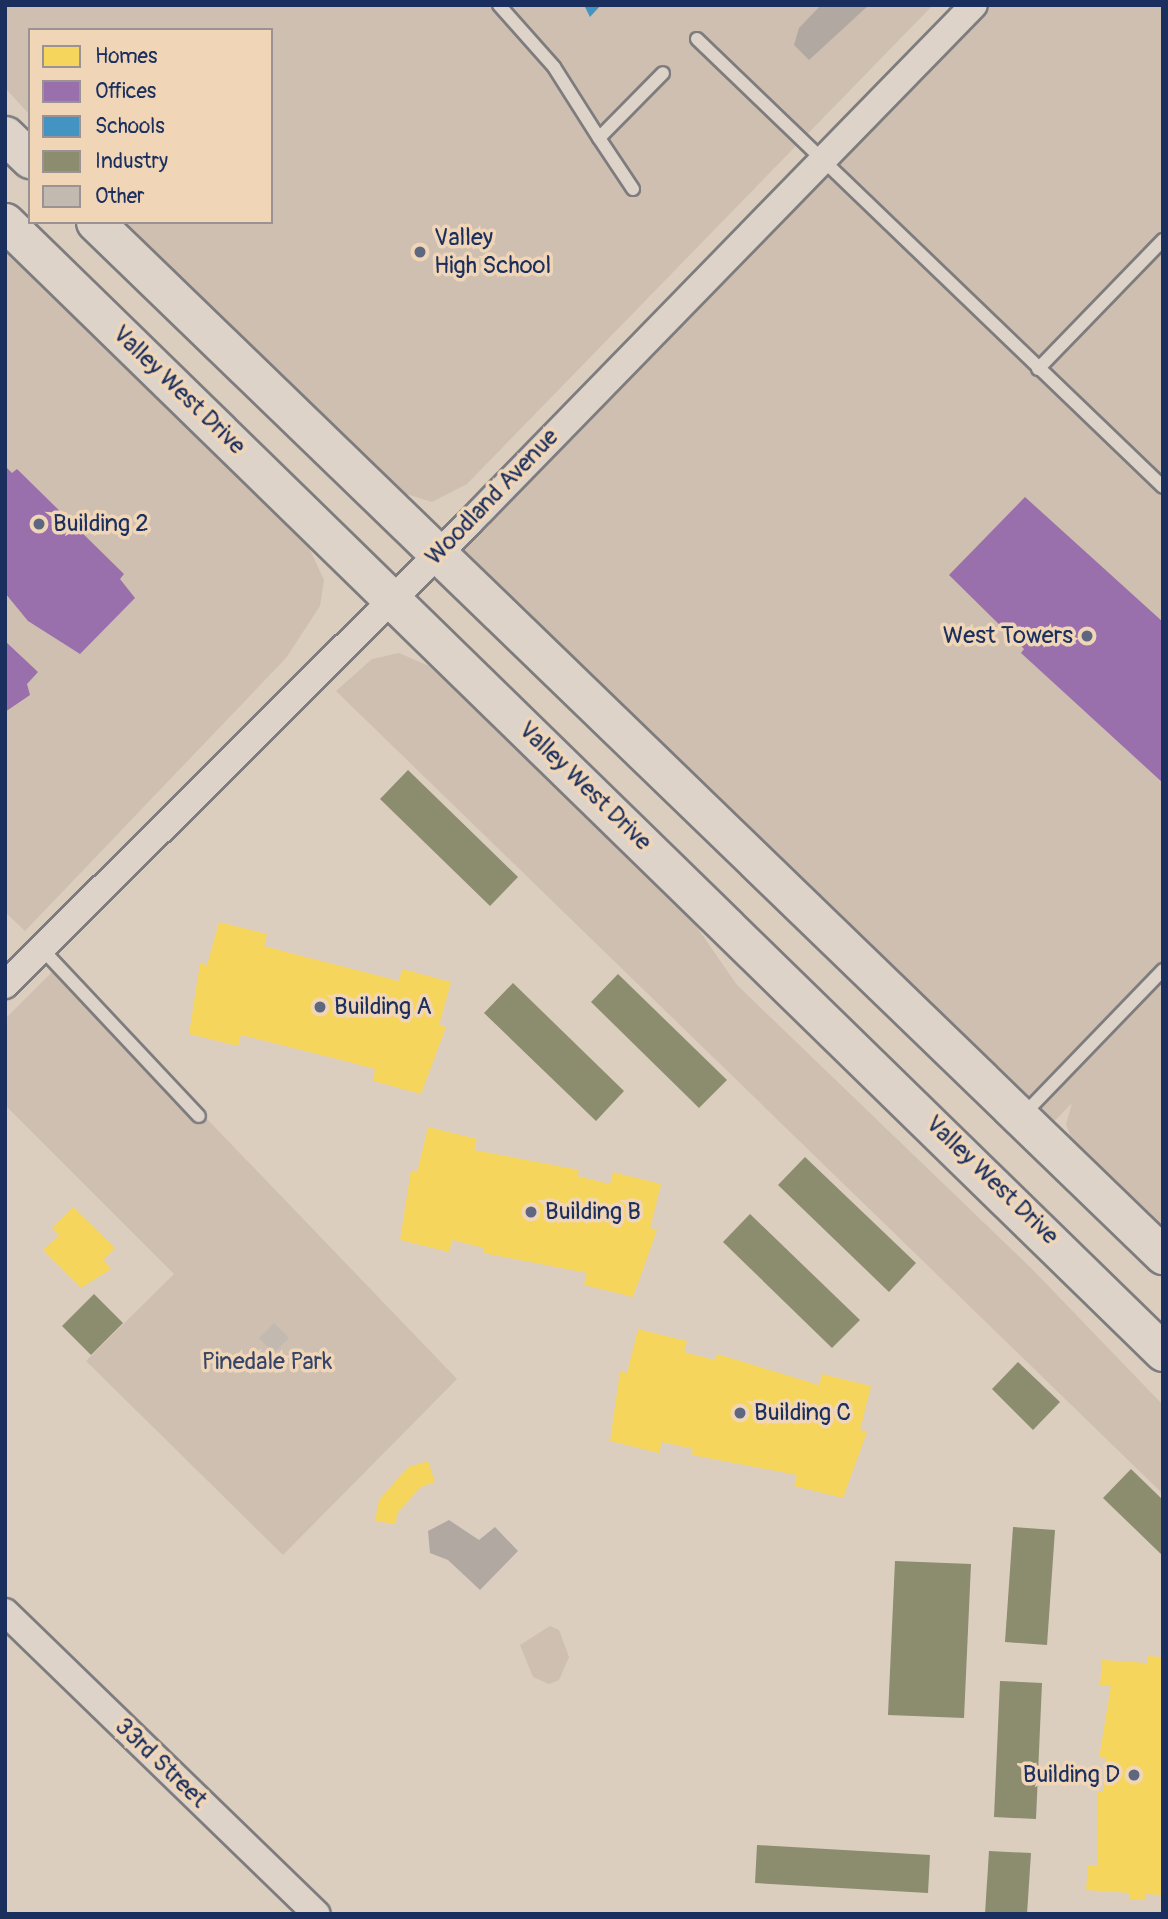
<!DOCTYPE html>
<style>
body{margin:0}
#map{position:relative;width:1168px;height:1919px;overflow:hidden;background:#dbcebf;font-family:Pangolin,sans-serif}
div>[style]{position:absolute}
.built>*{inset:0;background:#cebfb0}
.water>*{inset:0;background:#b2a8a2}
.homes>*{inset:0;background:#f6d55c}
.offices>*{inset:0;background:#9970ab}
.schools>*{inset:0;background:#4393c3}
.industry>*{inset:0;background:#8c8c6e}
.building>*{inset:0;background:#c2bab1}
.roads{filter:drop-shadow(2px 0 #7e7c7e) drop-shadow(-2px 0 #7e7c7e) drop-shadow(0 2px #7e7c7e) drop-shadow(0 -2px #7e7c7e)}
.service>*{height:12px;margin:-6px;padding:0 6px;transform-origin:6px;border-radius:6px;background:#ddd3c8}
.minor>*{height:26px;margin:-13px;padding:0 13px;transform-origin:13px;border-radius:13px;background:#ddd3c8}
.secondary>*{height:37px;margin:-18.5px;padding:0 18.5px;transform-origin:18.5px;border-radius:18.5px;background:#ddd3c8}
.dots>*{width:19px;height:19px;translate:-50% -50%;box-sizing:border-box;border:4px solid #f0d6b7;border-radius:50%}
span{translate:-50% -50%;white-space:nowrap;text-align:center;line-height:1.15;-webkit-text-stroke:7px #f0d6b7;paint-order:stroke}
.poi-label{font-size:24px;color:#1b2f5e}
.left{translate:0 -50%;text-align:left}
.right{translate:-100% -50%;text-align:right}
.street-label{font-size:24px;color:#1b2f5e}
.park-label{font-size:24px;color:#354469}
.frame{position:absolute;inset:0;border:7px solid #1b2f5e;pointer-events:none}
.legend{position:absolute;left:28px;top:28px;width:245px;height:196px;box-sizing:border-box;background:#f0d6b7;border:2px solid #9b9393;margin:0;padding:9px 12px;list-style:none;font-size:21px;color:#1b2f5e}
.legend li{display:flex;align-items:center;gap:14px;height:35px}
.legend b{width:35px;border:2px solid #9b9393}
</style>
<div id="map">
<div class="built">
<div style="clip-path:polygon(5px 5px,933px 5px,467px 484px,432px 502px,397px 491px,126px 222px,271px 222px,271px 30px,30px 30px,30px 115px,5px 88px)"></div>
<div style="clip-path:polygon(974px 5px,1163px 5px,1163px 1225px,1072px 1141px,1066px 1124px,1072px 1103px,1038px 1138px,435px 556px)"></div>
<div style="clip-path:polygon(5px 249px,307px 543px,324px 580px,320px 606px,286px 658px,25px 931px,5px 912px)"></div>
<div style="clip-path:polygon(399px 653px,436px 669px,685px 910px,737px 985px,1032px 1269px,1163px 1405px,1163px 1494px,336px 691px,372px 659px)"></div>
<div style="clip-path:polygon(59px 965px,457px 1379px,283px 1555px,86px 1361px,174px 1274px,5px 1105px,5px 1019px)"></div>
<div style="clip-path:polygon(550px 1626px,559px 1630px,569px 1657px,559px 1680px,549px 1684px,533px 1677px,520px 1645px)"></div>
</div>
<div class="water">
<div style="clip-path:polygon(821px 5px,869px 5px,809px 60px,794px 45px,799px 28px)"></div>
<div style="clip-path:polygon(449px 1520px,479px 1540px,495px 1527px,518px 1551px,480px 1590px,448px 1560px,430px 1553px,428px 1531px)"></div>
</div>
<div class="homes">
<div style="clip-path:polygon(219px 922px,267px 934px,264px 946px,294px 954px,399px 981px,402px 969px,451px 982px,439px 1025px,446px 1027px,421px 1094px,373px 1081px,375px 1069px,345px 1061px,241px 1035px,238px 1046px,189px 1034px,200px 963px,207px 965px)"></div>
<div style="clip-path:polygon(428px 1127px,477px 1139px,474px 1150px,579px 1170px,577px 1176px,610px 1184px,613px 1172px,661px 1184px,650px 1228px,657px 1230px,633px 1297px,584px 1285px,587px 1273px,483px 1253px,484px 1248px,452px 1240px,449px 1252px,400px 1240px,411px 1170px,417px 1172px)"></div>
<div style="clip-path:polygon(73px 1207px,115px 1248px,103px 1260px,111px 1269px,81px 1288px,43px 1250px,59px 1235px,52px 1228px)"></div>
<div style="clip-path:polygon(638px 1329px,687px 1341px,684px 1352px,715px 1360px,717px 1354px,819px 1385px,822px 1374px,871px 1386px,860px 1430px,867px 1432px,843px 1498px,794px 1486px,797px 1475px,692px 1455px,693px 1449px,662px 1442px,659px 1453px,610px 1441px,620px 1371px,627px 1373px)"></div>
<div style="clip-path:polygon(428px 1461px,435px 1482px,421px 1487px,397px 1513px,396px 1524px,375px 1521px,379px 1500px,408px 1467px)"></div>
<div style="clip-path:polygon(1148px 1656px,1163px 1657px,1163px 1895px,1145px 1894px,1145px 1900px,1130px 1899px,1130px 1893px,1086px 1890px,1088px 1865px,1098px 1866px,1097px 1792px,1103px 1792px,1106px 1758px,1099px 1758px,1111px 1685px,1100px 1685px,1102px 1660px,1147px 1663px)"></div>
</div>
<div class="offices">
<div style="clip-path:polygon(5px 466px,12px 473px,17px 469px,124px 574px,120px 579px,135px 598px,80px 654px,28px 621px,5px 593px)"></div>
<div style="clip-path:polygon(1025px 497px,1163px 622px,1163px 783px,1021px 653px,1024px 649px,949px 575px)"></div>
<div style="clip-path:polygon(5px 641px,38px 672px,27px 684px,30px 695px,5px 712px)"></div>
</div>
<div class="schools">
<div style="clip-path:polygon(584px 5px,601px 5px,590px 17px)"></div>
</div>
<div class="industry">
<div style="clip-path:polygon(408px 770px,518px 877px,490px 906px,380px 799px)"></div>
<div style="clip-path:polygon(618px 974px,727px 1080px,699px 1108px,591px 1002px)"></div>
<div style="clip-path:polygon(513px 983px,624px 1091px,596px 1121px,484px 1013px)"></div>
<div style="clip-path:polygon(805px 1157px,916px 1263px,889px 1292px,778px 1185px)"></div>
<div style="clip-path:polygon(750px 1214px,860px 1320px,832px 1348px,723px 1242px)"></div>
<div style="clip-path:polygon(94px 1294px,123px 1323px,91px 1355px,62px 1326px)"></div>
<div style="clip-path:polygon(1018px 1362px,1060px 1402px,1033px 1430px,992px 1389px)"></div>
<div style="clip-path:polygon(1131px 1469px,1163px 1500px,1163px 1556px,1103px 1498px)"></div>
<div style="clip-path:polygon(1013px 1527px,1055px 1530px,1047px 1645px,1005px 1642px)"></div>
<div style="clip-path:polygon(895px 1561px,971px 1564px,964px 1718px,888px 1715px)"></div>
<div style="clip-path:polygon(1000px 1681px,1042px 1683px,1036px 1819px,994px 1817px)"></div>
<div style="clip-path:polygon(757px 1845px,930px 1855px,928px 1893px,755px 1883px)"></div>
<div style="clip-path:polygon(989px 1851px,1031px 1853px,1027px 1914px,985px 1914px)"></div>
</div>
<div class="building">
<div style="clip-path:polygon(274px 1323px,289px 1338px,274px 1353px,259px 1338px)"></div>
</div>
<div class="roads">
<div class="service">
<div style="left:499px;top:5px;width:83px;rotate:48.4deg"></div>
<div style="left:554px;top:67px;width:84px;rotate:57.6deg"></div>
<div style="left:697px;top:39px;width:646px;rotate:43.87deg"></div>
<div style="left:633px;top:189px;width:61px;rotate:-123.7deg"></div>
<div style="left:599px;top:138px;width:91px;rotate:-45.4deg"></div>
<div style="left:1038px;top:369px;width:180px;rotate:-45.9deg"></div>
<div style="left:42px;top:949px;width:229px;rotate:46.8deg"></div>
<div style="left:1022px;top:1116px;width:203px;rotate:-46deg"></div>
</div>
<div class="minor">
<div style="left:5px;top:985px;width:655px;rotate:-44.88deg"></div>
<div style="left:469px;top:523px;width:723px;rotate:-45.73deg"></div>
<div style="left:5px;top:1612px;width:434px;rotate:44.1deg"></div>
</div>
<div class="secondary">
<div style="left:5px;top:135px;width:35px;rotate:44deg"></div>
<div style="left:5px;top:222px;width:1618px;rotate:44.3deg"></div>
<div style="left:95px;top:222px;width:1486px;rotate:44.05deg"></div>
</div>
</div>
<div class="dots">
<div style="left:420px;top:252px;background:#5e6780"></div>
<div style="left:39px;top:524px;background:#5e6780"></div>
<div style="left:1087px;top:636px;background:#5e6780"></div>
<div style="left:320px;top:1007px;background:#5e6780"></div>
<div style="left:531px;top:1212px;background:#5e6780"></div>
<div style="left:740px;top:1413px;background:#5e6780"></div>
<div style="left:1134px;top:1775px;background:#5e6780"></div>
</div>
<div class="poi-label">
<span class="left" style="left:434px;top:252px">Valley<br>High School</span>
<span class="left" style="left:53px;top:524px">Building 2</span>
<span class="right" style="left:1073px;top:636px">West Towers</span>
<span class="left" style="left:334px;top:1007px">Building A</span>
<span class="left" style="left:545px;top:1212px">Building B</span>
<span class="left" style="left:754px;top:1413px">Building C</span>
<span class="right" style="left:1120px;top:1775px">Building D</span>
</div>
<div class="street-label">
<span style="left:179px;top:390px;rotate:44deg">Valley West Drive</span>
<span style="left:492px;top:497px;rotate:-46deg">Woodland Avenue</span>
<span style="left:585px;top:786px;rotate:44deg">Valley West Drive</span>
<span style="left:992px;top:1180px;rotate:44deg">Valley West Drive</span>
<span style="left:161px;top:1763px;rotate:44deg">33rd Street</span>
</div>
<div class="park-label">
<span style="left:267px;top:1362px">Pinedale Park</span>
</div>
<div class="frame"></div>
<ul class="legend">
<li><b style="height:19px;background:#f6d55c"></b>Homes</li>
<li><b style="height:19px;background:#9970ab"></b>Offices</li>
<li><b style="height:19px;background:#4393c3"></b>Schools</li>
<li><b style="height:19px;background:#8c8c6e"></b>Industry</li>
<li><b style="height:19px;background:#c2bab1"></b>Other</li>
</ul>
</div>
